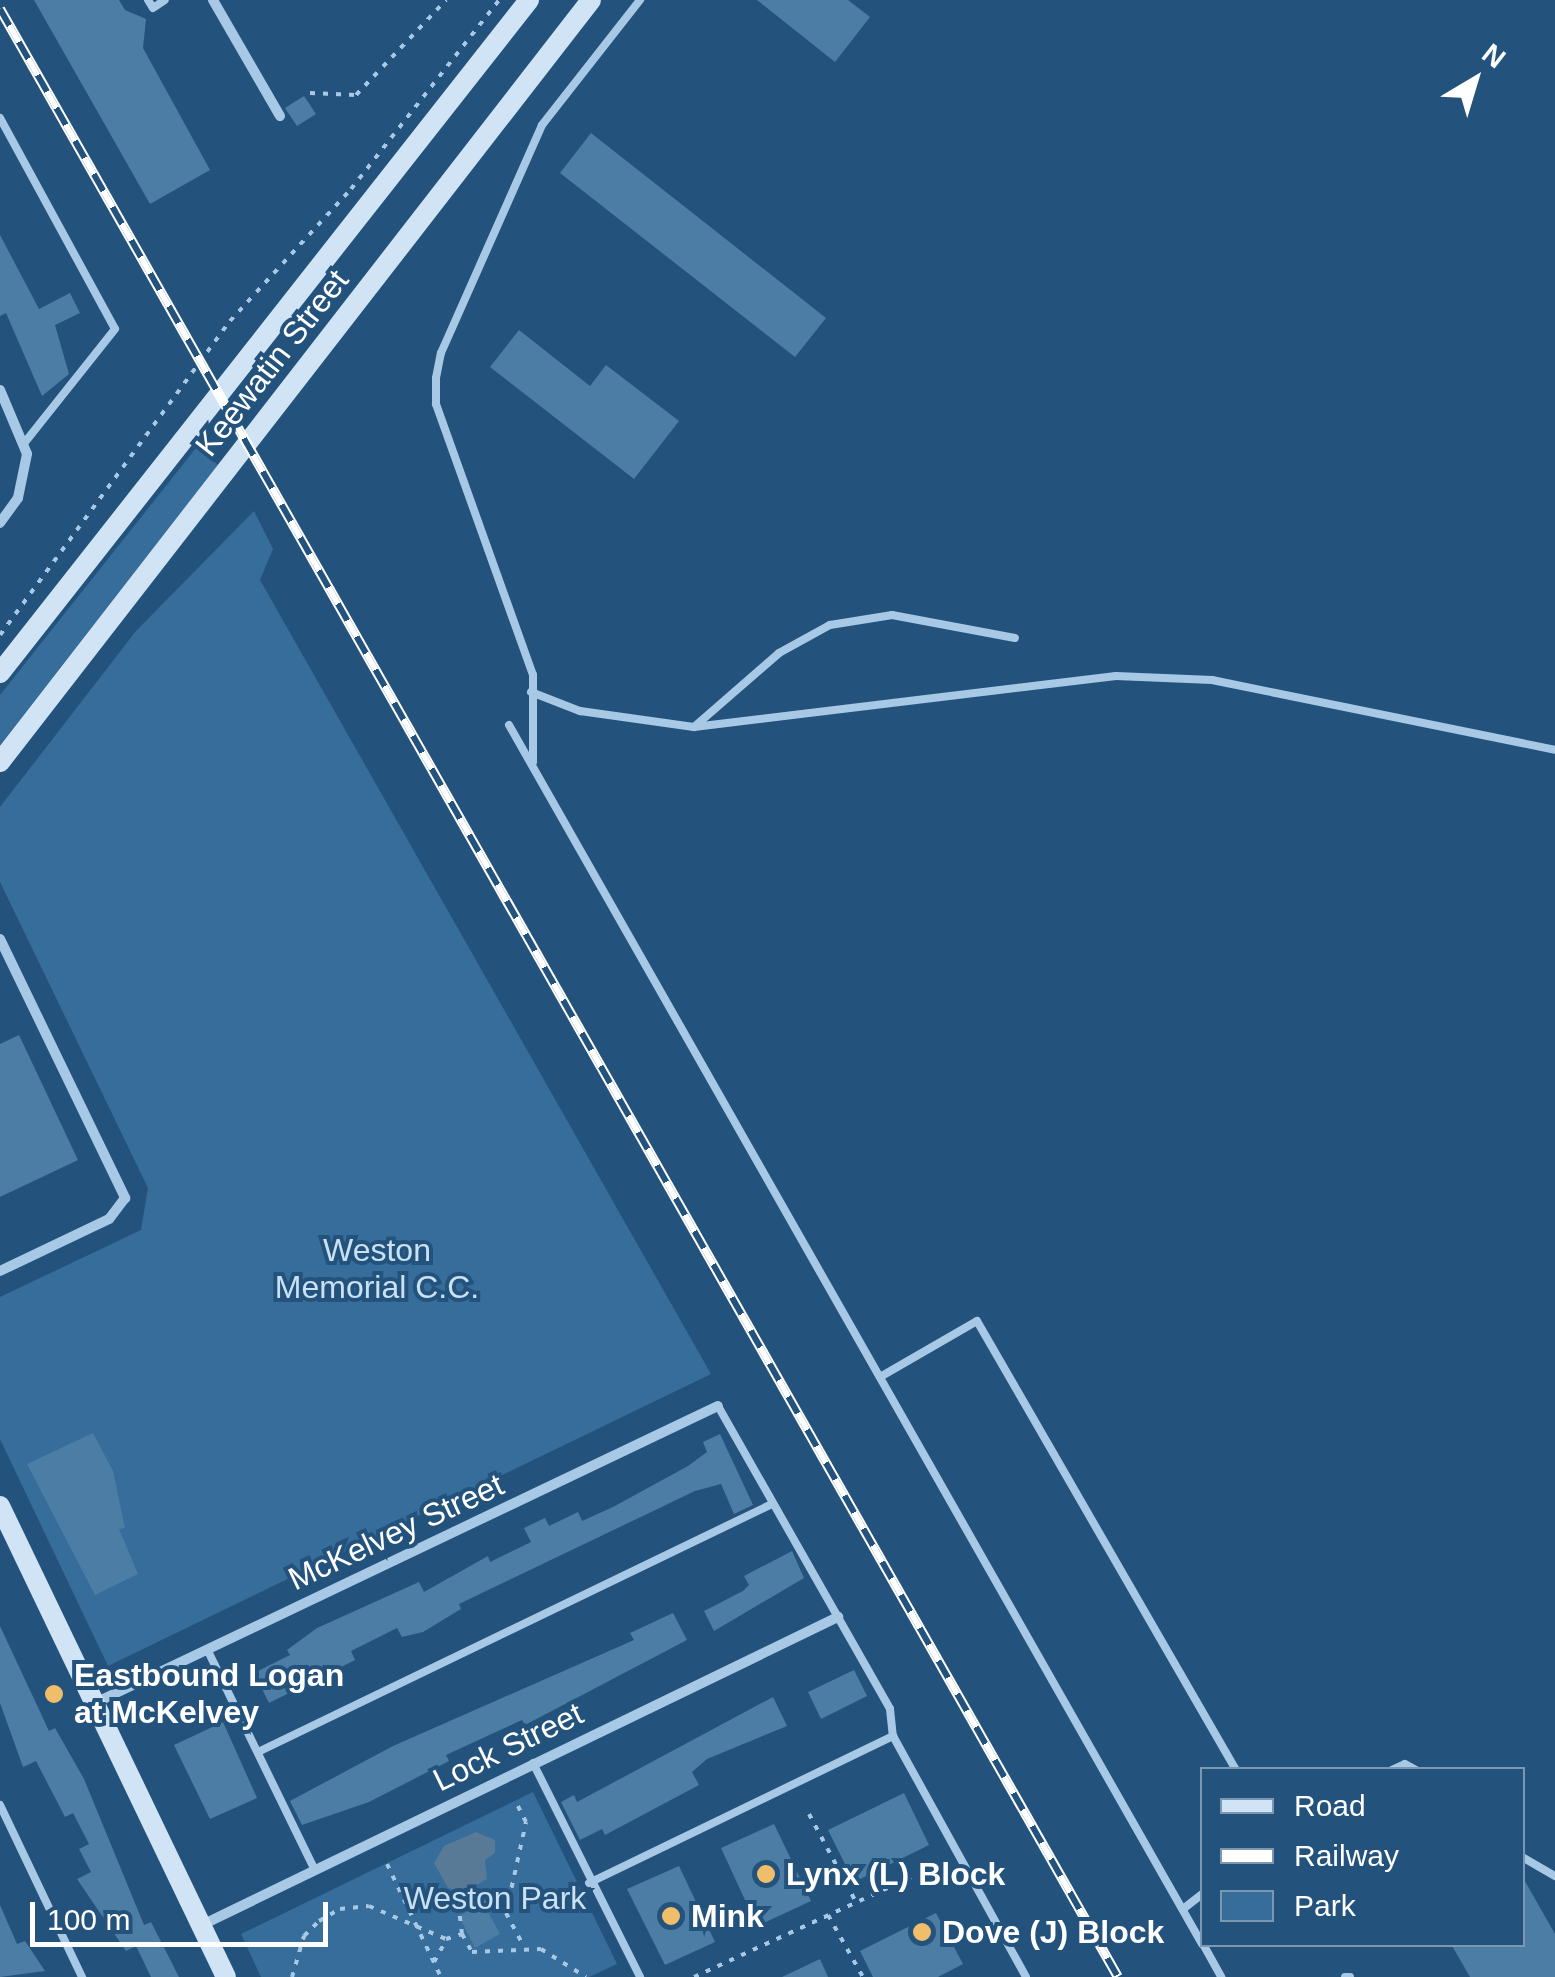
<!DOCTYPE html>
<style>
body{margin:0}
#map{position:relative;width:1555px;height:1977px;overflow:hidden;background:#23537c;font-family:Arial,sans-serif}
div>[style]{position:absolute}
.green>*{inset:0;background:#376d9a}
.water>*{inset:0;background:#587a97}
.building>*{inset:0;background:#4c7da5}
.path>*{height:4px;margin-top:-2px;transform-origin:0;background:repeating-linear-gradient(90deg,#a7c9e5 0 5px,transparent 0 13px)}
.service>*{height:8px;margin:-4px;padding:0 4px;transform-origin:4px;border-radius:4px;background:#a7c9e5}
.minor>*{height:10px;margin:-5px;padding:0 5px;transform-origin:5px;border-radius:5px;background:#a7c9e5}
.secondary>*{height:20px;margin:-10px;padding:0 10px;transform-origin:10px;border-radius:10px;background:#d1e4f5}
.rail>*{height:10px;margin-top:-5px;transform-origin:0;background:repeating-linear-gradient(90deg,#23537c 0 19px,#fff 0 38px);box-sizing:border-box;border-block:2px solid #fff}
.dots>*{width:28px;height:28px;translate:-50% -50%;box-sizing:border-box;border:5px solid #23537c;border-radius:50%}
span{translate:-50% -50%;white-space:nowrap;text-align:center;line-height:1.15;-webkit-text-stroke:8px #23537c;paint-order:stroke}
.street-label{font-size:32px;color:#fff}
.park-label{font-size:32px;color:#cae1f4}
.poi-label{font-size:32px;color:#fff;font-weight:700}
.left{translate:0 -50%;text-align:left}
.legend{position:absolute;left:1200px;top:1767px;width:325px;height:180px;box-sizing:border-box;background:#23537c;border:2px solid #7b98b0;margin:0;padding:12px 18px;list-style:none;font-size:30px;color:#fff}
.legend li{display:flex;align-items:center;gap:20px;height:50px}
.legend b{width:50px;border:2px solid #7b98b0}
.north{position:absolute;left:1425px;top:30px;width:100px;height:100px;-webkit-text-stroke:8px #23537c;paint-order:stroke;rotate:38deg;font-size:28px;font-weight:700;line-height:40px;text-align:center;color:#fff}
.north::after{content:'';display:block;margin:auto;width:35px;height:45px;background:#fff;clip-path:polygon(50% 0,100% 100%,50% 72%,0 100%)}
.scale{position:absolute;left:30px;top:1902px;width:298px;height:45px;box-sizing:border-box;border:5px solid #fff;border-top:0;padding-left:12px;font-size:30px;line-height:35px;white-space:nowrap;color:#fff;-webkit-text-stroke:8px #23537c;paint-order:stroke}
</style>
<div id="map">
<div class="green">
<div style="clip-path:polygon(196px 448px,218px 465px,0 745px,0 695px)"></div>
<div style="clip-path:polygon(254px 511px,273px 549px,260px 580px,711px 1374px,108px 1666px,0 1439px,0 1297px,141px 1230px,148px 1188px,0 882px,0 807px,136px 631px)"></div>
<div style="clip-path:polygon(533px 1792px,617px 1964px,589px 1977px,261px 1977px,241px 1934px)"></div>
</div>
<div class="water">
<div style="clip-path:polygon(476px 1832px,495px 1840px,495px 1853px,485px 1860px,487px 1879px,464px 1892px,448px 1888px,434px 1863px,444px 1846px)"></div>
</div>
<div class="building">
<div style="clip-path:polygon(34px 0,119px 0,125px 10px,146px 19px,143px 48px,210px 170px,150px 204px)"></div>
<div style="clip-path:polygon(757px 0,848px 0,870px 17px,835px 62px)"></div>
<div style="clip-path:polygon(304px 96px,316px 114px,297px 126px,285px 108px)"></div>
<div style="clip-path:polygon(591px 133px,826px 318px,795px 357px,560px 173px)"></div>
<div style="clip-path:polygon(0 235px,39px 309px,70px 293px,80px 313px,55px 325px,69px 374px,42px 396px,6px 313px,0 316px)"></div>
<div style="clip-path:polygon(519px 330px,590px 386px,606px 365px,679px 421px,634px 479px,490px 367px)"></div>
<div style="clip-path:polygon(19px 1035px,78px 1160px,0 1197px,0 1044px)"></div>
<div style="clip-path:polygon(93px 1433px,113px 1471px,125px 1528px,119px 1529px,138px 1574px,95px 1595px,27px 1464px)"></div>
<div style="clip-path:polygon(720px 1434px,753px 1505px,734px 1514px,721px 1484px,695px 1491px,459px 1604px,461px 1609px,423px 1632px,402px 1637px,397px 1628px,351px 1651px,355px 1660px,269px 1703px,254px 1673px,290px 1655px,287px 1650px,317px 1628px,419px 1582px,424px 1592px,488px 1556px,490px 1562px,531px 1542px,524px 1528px,545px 1518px,549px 1526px,578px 1512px,582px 1521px,613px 1507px,688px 1466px,707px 1452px,703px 1442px)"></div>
<div style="clip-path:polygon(792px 1551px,804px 1578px,714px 1631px,704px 1611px,743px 1591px,749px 1585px,744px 1576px)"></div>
<div style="clip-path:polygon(673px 1613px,687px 1640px,525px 1725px,522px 1720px,446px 1755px,449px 1761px,369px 1802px,302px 1825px,290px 1801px,393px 1746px,634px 1640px,630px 1633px)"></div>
<div style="clip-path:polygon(0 1626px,49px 1731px,55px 1728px,84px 1779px,144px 1925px,151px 1922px,179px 1977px,151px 1977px,136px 1946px,126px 1951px,77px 1879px,91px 1872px,79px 1849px,89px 1844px,73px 1813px,65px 1817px,36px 1761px,23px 1767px,0 1703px)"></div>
<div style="clip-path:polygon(854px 1670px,867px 1696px,821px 1719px,808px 1692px)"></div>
<div style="clip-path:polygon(773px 1697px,787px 1726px,707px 1759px,692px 1772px,699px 1785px,605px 1835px,602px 1829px,580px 1840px,561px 1802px,574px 1795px,577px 1802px)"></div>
<div style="clip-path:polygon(223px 1722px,257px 1798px,210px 1819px,174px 1745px)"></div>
<div style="clip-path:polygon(904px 1793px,929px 1845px,854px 1882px,828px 1830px)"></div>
<div style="clip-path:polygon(774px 1824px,811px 1901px,757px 1926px,721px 1848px)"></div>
<div style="clip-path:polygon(679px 1866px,715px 1942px,665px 1965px,627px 1889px)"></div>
<div style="clip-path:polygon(1522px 1876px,1555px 1934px,1555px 1977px,1470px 1977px,1451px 1944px,1522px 1944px)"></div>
<div style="clip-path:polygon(483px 1903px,500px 1934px,475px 1948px,459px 1916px)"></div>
<div style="clip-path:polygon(0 1905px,17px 1944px,25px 1941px,45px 1971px,0 1977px)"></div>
<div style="clip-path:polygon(936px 1913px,963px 1964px,938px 1977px,873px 1977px,860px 1951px)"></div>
<div style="clip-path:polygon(820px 1959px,828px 1977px,782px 1977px)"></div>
</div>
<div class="path">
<div style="left:310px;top:93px;width:46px;rotate:2.5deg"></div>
<div style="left:356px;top:95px;width:131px;rotate:-46.5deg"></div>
<div style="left:0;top:635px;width:389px;rotate:-53.8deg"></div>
<div style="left:230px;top:321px;width:179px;rotate:-47.5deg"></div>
<div style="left:351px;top:189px;width:240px;rotate:-51.9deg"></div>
<div style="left:809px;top:1814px;width:100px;rotate:61.9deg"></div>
<div style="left:387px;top:1864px;width:125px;rotate:64.5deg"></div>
<div style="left:506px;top:1913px;width:93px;rotate:-77.6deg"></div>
<div style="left:526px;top:1822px;width:22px;rotate:-117deg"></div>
<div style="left:828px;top:1915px;width:71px;rotate:60.6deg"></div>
<div style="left:462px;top:1934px;width:24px;rotate:-97deg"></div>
<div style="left:459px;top:1910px;width:27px;rotate:-17deg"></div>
<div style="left:485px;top:1902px;width:24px;rotate:28deg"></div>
<div style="left:506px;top:1913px;width:34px;rotate:62deg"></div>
<div style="left:434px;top:1962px;width:25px;rotate:-61deg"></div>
<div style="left:292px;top:1977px;width:43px;rotate:-73.7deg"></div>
<div style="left:304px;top:1936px;width:21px;rotate:-45deg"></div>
<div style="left:319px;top:1921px;width:24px;rotate:-30deg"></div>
<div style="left:340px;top:1909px;width:29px;rotate:-6deg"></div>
<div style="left:369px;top:1906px;width:84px;rotate:23.2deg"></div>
<div style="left:446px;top:1939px;width:17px;rotate:-17deg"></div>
<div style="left:462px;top:1934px;width:21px;rotate:61deg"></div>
<div style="left:472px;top:1952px;width:69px;rotate:-2.5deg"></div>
<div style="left:541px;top:1949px;width:53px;rotate:31.9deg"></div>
<div style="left:694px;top:1977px;width:268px;rotate:-24.7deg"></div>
</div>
<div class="service">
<div style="left:148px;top:0;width:9px;rotate:58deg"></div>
<div style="left:153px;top:8px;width:14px;rotate:-34deg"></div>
<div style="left:0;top:118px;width:240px;rotate:61.4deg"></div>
<div style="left:115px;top:329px;width:144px;rotate:128.5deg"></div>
<div style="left:531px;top:692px;width:53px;rotate:21.2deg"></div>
<div style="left:580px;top:711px;width:115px;rotate:8deg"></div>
<div style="left:694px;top:727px;width:113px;rotate:-41deg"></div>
<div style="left:779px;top:653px;width:58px;rotate:-28.8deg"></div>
<div style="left:830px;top:625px;width:63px;rotate:-9.2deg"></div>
<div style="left:892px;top:615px;width:125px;rotate:10.6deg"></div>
<div style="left:509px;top:725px;width:1402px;rotate:60.38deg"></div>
<div style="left:694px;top:727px;width:425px;rotate:-6.9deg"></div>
<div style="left:1116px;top:676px;width:96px;rotate:2.4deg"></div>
<div style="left:1212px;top:680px;width:350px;rotate:11.5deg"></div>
<div style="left:533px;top:762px;width:87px;rotate:-90deg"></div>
<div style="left:533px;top:675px;width:288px;rotate:-109.7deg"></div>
<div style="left:436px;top:404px;width:26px;rotate:-90deg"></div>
<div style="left:436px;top:378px;width:25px;rotate:-79deg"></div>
<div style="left:441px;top:353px;width:249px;rotate:-66.1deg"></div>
<div style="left:542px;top:125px;width:159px;rotate:-51.9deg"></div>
<div style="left:880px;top:1377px;width:112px;rotate:-30deg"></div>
<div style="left:977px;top:1321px;width:518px;rotate:60.02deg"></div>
<div style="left:718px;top:1406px;width:348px;rotate:60.4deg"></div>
<div style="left:890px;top:1709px;width:27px;rotate:84deg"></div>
<div style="left:893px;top:1736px;width:275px;rotate:61.1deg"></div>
<div style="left:207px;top:1649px;width:244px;rotate:64deg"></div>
<div style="left:258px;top:1752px;width:571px;rotate:-25.76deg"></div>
<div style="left:533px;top:1763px;width:239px;rotate:63.4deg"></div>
<div style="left:1392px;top:1770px;width:14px;rotate:-25deg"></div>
<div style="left:1405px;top:1764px;width:13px;rotate:29deg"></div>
<div style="left:0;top:1805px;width:191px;rotate:64.5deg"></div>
<div style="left:1522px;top:1857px;width:38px;rotate:30deg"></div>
<div style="left:589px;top:1883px;width:338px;rotate:-25.8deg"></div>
<div style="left:1183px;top:1909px;width:24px;rotate:-38deg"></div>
<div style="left:1203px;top:1944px;width:38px;rotate:61deg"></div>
<div style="left:1345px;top:1977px;width:5px"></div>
</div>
<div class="minor">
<div style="left:213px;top:0;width:134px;rotate:60deg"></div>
<div style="left:0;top:390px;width:69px;rotate:67.1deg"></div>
<div style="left:27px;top:454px;width:45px;rotate:101.6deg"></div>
<div style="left:18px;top:498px;width:31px;rotate:126deg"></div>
<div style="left:0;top:939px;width:288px;rotate:64.2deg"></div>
<div style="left:125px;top:1198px;width:26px;rotate:127deg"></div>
<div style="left:109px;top:1219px;width:121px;rotate:154.5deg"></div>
<div style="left:95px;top:1703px;width:690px;rotate:-25.49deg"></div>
<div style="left:202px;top:1925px;width:707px;rotate:-25.84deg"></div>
</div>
<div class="secondary">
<div style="left:0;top:673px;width:856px;rotate:-51.83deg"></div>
<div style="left:0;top:762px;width:964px;rotate:-52.2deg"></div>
<div style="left:0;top:1506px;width:522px;rotate:64.37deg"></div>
</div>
<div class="rail">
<div style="left:0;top:9px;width:2263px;rotate:60.4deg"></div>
</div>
<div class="dots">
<div style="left:54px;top:1694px;background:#f0bd6b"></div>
<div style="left:766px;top:1874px;background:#f0bd6b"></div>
<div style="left:671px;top:1916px;background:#f0bd6b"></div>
<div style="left:922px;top:1932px;background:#f0bd6b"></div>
</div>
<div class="street-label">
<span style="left:272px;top:363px;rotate:-52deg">Keewatin Street</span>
<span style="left:396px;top:1532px;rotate:-25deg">McKelvey Street</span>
<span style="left:508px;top:1747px;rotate:-26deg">Lock Street</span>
</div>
<div class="park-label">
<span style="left:377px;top:1269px">Weston<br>Memorial C.C.</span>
<span style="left:495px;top:1898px">Weston Park</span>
</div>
<div class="poi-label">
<span class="left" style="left:74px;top:1694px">Eastbound Logan<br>at McKelvey</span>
<span class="left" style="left:786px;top:1874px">Lynx (L) Block</span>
<span class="left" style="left:691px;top:1916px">Mink</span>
<span class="left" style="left:942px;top:1932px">Dove (J) Block</span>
</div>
<ul class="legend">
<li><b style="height:12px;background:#d1e4f5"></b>Road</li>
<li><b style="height:12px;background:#fff"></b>Railway</li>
<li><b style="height:28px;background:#376d9a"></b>Park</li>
</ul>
<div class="north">N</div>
<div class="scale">100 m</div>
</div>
